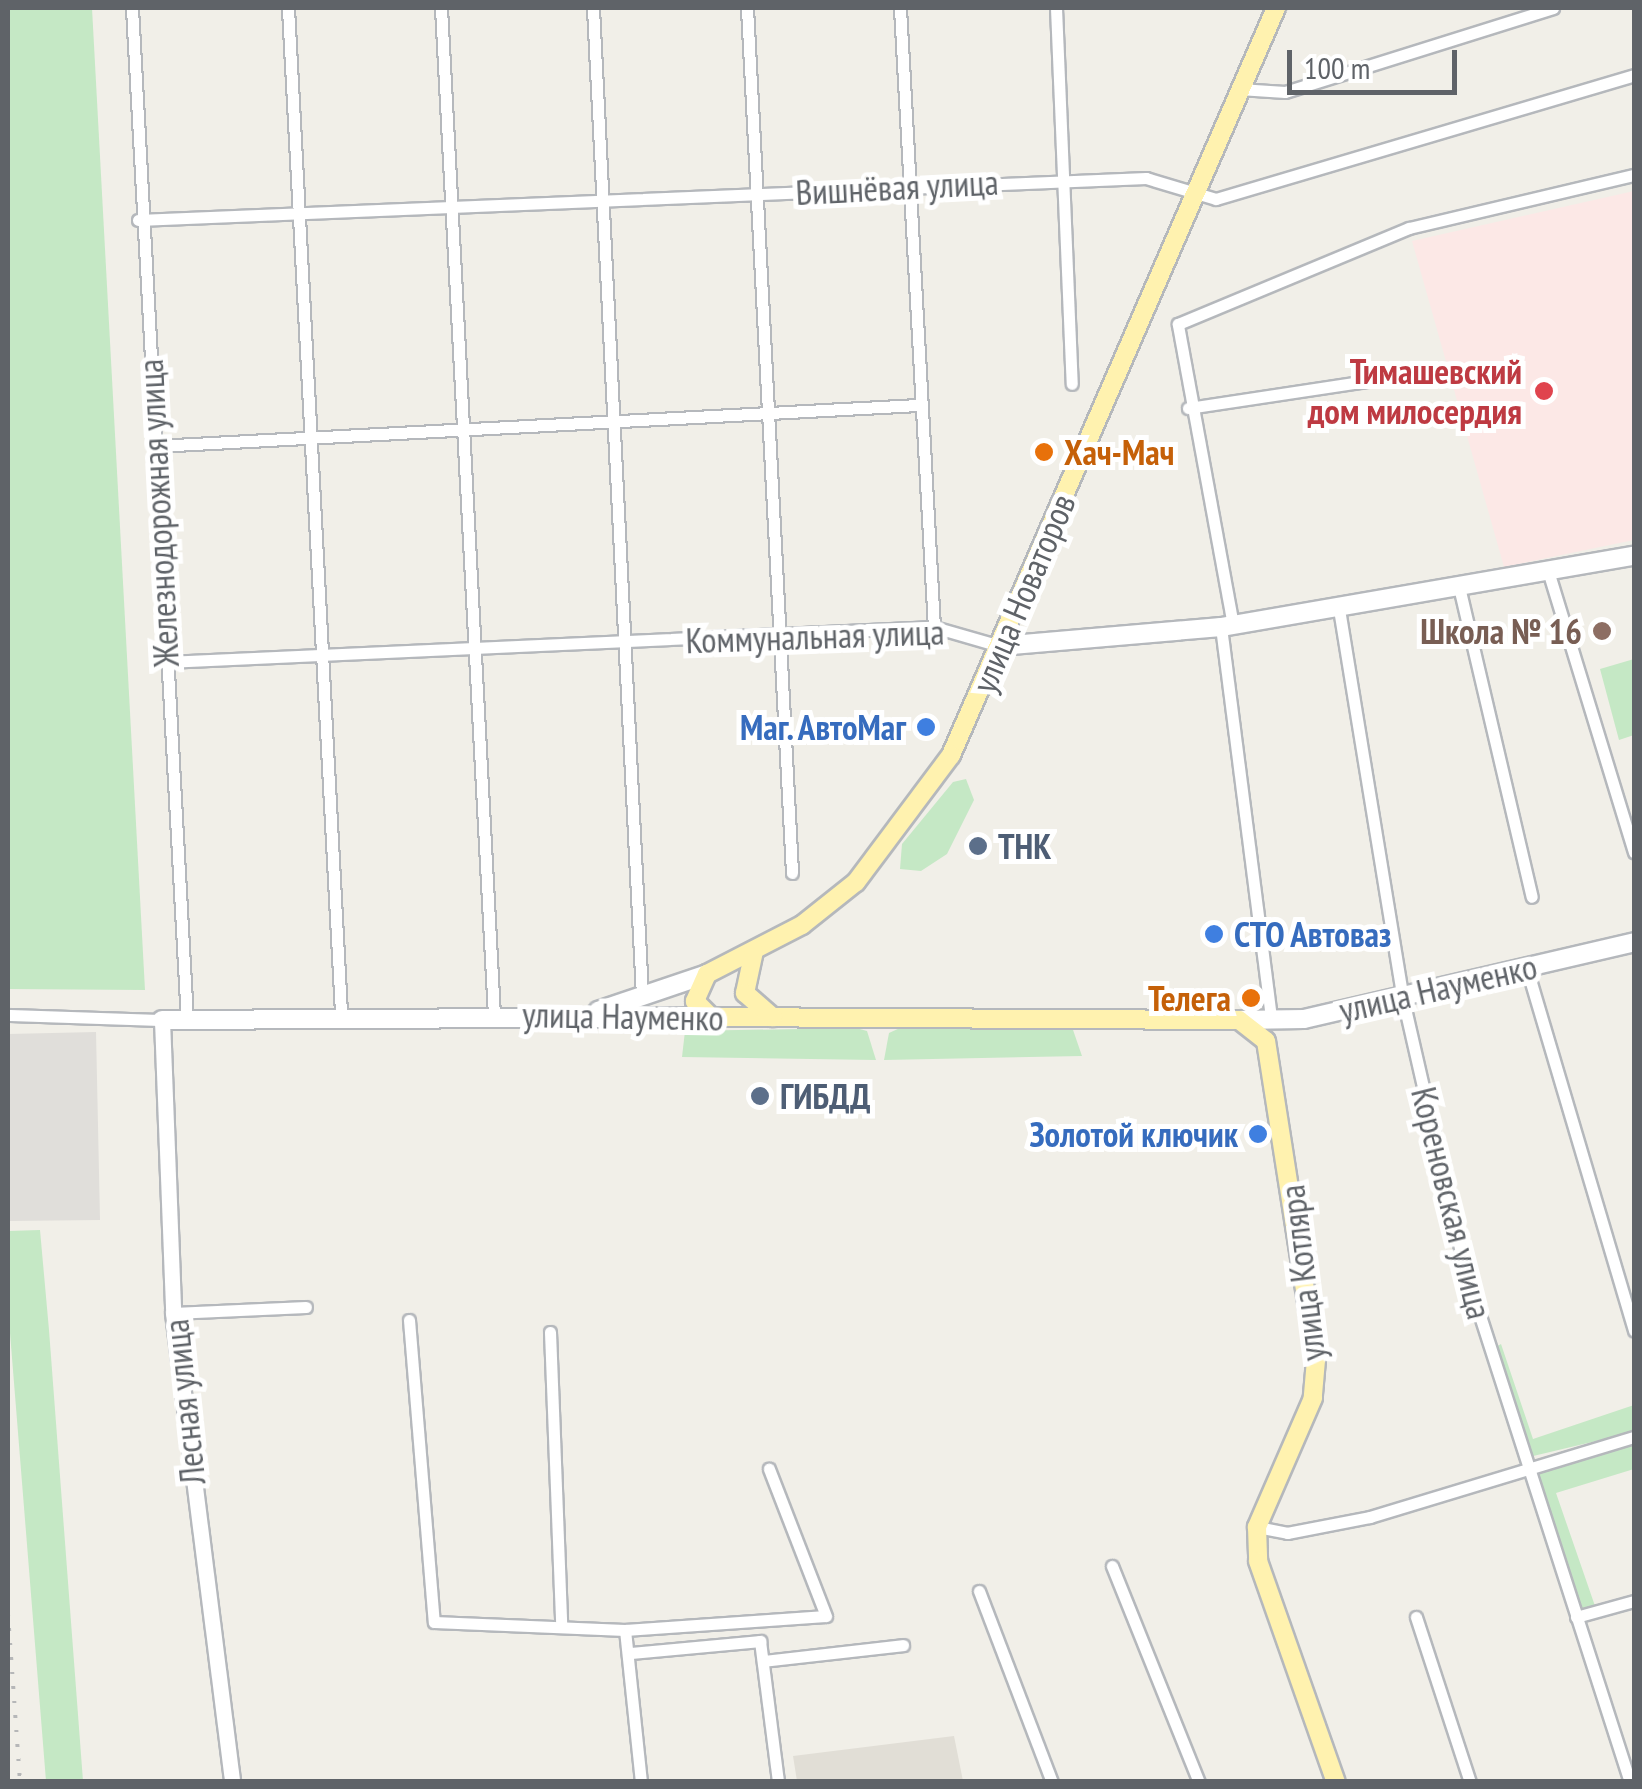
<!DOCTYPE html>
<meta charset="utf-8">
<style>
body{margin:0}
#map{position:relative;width:1642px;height:1789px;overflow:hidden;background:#f1efe8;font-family:"PT Sans Narrow",sans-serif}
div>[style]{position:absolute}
.industrial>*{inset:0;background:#e0deda}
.education>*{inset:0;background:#e1ded6}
.medical>*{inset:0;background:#fce8e6}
.green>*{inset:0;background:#c5e8c5}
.roads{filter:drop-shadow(2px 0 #b5b8bc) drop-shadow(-2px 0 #b5b8bc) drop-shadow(0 2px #b5b8bc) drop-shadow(0 -2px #b5b8bc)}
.minor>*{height:11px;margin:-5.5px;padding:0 5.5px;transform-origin:5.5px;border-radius:5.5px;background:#fff}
.tertiary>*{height:15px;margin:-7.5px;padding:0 7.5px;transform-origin:7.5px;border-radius:7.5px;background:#fff}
.secondary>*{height:18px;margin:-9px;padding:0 9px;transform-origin:9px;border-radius:9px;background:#fff}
.primary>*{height:18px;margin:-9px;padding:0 9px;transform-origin:9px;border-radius:9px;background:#fff2af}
.rail>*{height:4px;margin-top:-2px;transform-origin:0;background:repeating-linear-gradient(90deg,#b6b7b8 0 2.5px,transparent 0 14.5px)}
.dots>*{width:28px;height:28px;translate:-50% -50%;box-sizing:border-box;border:5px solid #fff;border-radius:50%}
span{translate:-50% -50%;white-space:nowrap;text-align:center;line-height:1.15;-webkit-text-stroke:10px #fff;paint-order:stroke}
.street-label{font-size:35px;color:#5f6368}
.health-label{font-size:35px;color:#be3a42;font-weight:700}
.right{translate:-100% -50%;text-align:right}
.food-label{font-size:35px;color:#c56008;font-weight:700}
.left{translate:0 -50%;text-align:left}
.education-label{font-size:35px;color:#785e54;font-weight:700}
.shop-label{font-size:35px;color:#366cbe;font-weight:700}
.service-label{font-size:35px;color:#4e5e75;font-weight:700}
.frame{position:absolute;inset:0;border:10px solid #5f6368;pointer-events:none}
.scale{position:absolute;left:1287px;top:50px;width:170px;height:45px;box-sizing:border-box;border:5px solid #5f6368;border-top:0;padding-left:12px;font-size:30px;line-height:35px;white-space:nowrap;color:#5f6368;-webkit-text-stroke:8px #fff;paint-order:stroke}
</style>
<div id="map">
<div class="industrial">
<div style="clip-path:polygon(96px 1032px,100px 1220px,8px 1221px,8px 1034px)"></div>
</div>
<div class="education">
<div style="clip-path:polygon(954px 1736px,963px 1781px,797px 1781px,793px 1756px)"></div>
</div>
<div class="medical">
<div style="clip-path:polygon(1634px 191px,1634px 540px,1504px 567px,1412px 241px)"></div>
</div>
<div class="green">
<div style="clip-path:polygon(8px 8px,92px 8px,145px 990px,8px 989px)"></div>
<div style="clip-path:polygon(1634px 659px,1634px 735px,1619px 740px,1600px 669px)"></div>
<div style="clip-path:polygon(966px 779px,974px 800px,947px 854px,921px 871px,900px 869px,902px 844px,953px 782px)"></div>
<div style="clip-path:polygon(902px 1027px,1072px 1027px,1082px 1056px,884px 1060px,889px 1033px)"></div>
<div style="clip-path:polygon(856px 1028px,867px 1031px,876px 1060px,682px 1057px,685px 1031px)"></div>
<div style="clip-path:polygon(40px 1230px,49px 1330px,83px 1781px,46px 1781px,8px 1308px,8px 1231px)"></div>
<div style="clip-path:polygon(1501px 1344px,1533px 1439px,1634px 1405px,1634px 1432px,1529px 1457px,1494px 1348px)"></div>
<div style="clip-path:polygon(1634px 1441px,1634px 1469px,1556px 1493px,1595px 1606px,1581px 1610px,1535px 1474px)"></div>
</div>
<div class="roads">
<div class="minor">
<div style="left:132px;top:8px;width:1012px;rotate:86.89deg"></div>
<div style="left:288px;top:8px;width:1007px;rotate:86.98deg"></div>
<div style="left:441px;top:8px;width:1008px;rotate:86.99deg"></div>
<div style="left:593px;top:8px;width:989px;rotate:87.16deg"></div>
<div style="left:747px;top:8px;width:866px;rotate:87.02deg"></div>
<div style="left:900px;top:8px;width:620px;rotate:86.86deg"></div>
<div style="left:1056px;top:8px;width:376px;rotate:87.6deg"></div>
<div style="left:1239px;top:89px;width:46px;rotate:3.7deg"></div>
<div style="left:1285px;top:92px;width:281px;rotate:-17.4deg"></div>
<div style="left:138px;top:220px;width:1009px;rotate:-2.39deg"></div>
<div style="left:1146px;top:178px;width:73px;rotate:16.7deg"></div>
<div style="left:1216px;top:199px;width:436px;rotate:-16.5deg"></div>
<div style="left:1188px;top:408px;width:249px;rotate:-8.6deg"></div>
<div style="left:156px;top:446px;width:763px;rotate:-3.08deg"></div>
<div style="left:1549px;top:574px;width:291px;rotate:73deg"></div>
<div style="left:1460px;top:591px;width:314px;rotate:76.8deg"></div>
<div style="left:1339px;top:609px;width:391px;rotate:80.7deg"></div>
<div style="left:1402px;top:995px;width:278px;rotate:77.1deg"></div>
<div style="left:1464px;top:1266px;width:542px;rotate:72.17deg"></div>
<div style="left:1233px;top:625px;width:306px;rotate:-100.4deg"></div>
<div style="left:1178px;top:324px;width:250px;rotate:-22.6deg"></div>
<div style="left:1409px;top:228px;width:231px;rotate:-13.3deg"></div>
<div style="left:1221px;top:627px;width:396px;rotate:82.7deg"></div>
<div style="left:166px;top:662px;width:769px;rotate:-2.61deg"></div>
<div style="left:934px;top:627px;width:69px;rotate:16.1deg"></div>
<div style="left:1527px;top:969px;width:377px;rotate:73.5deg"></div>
<div style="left:8px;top:1015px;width:154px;rotate:1.9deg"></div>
<div style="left:173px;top:1313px;width:133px;rotate:-2.6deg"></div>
<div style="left:409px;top:1320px;width:303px;rotate:85.3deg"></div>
<div style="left:434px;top:1622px;width:191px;rotate:2.4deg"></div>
<div style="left:625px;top:1630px;width:201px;rotate:-4deg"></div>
<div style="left:826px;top:1616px;width:158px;rotate:-111.2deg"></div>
<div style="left:550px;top:1332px;width:291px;rotate:87.8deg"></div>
<div style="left:1257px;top:1527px;width:31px;rotate:11deg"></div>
<div style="left:1287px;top:1533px;width:85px;rotate:-10.9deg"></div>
<div style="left:1370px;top:1517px;width:276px;rotate:-16.9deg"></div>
<div style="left:1112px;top:1566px;width:233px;rotate:68.1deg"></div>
<div style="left:979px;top:1591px;width:204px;rotate:69.1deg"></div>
<div style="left:1416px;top:1617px;width:174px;rotate:71.9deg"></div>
<div style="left:1576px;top:1617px;width:60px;rotate:-15.4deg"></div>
<div style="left:625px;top:1630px;width:153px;rotate:84deg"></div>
<div style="left:631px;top:1653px;width:130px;rotate:-5.3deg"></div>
<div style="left:760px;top:1641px;width:142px;rotate:82.7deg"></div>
<div style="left:763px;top:1661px;width:141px;rotate:-6.5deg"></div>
</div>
<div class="tertiary">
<div style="left:162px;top:1020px;width:293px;rotate:87.8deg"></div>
<div style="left:173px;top:1313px;width:473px;rotate:82.8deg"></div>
</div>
<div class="secondary">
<div style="left:1000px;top:646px;width:222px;rotate:-4.9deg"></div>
<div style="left:1221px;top:627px;width:419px;rotate:-9.8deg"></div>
<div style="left:598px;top:1011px;width:115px;rotate:-18.7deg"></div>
<div style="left:162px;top:1020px;width:549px;rotate:-0.31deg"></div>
<div style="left:1239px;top:1020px;width:65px;rotate:-0.9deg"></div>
<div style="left:1304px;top:1019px;width:339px;rotate:-13.1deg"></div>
</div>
<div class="primary">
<div style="left:1276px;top:8px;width:815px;rotate:113.51deg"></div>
<div style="left:951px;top:755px;width:159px;rotate:126.8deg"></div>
<div style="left:856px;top:882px;width:69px;rotate:141.5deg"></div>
<div style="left:802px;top:925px;width:107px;rotate:152.7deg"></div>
<div style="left:707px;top:974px;width:30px;rotate:114deg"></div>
<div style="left:695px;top:1001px;width:23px;rotate:45deg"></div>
<div style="left:711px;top:1017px;width:528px;rotate:0.33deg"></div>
<div style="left:1239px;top:1020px;width:34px;rotate:38deg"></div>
<div style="left:1266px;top:1041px;width:323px;rotate:81.1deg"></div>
<div style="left:1316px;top:1360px;width:38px;rotate:95deg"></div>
<div style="left:1313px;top:1398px;width:141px;rotate:113.5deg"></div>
<div style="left:1257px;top:1527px;width:34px;rotate:88deg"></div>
<div style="left:1258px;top:1561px;width:234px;rotate:70.6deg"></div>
<div style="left:754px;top:951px;width:43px;rotate:102.1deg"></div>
<div style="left:745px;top:993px;width:37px;rotate:41deg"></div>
</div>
</div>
<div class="rail">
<div style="left:8px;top:1614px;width:168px;rotate:85.9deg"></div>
</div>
<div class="dots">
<div style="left:1544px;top:391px;background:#e0444e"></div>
<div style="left:1044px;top:452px;background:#e8710a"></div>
<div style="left:1602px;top:631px;background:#8d6e63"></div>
<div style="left:926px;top:727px;background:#3f7fe0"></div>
<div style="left:978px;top:846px;background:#5c6f8a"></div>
<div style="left:1214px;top:934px;background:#3f7fe0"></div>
<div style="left:1251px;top:998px;background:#e8710a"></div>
<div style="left:760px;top:1096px;background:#5c6f8a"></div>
<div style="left:1258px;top:1134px;background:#3f7fe0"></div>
</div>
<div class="street-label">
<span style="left:897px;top:187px;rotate:-3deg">Вишнёвая улица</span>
<span style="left:158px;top:513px;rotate:-93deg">Железнодорожная улица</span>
<span style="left:1023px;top:593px;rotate:-67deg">улица Новаторов</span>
<span style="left:815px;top:636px;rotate:-2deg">Коммунальная улица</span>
<span style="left:1438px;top:988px;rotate:-13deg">улица Науменко</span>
<span style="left:623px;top:1016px;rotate:1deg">улица Науменко</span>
<span style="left:1452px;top:1203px;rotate:76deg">Кореновская улица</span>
<span style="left:1302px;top:1273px;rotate:-97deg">улица Котляра</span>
<span style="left:184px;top:1402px;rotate:-96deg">Лесная улица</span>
</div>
<div class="health-label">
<span class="right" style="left:1522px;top:391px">Тимашевский<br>дом милосердия</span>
</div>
<div class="food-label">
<span class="left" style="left:1064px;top:452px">Хач-Мач</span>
<span class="right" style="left:1231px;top:998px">Телега</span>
</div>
<div class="education-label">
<span class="right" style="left:1582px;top:631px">Школа № 16</span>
</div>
<div class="shop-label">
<span class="right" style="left:906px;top:727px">Маг. АвтоМаг</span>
<span class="left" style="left:1234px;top:934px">СТО Автоваз</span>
<span class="right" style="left:1238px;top:1134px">Золотой ключик</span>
</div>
<div class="service-label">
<span class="left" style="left:998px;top:846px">ТНК</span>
<span class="left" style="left:780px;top:1096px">ГИБДД</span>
</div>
<div class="frame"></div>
<div class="scale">100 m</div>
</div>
